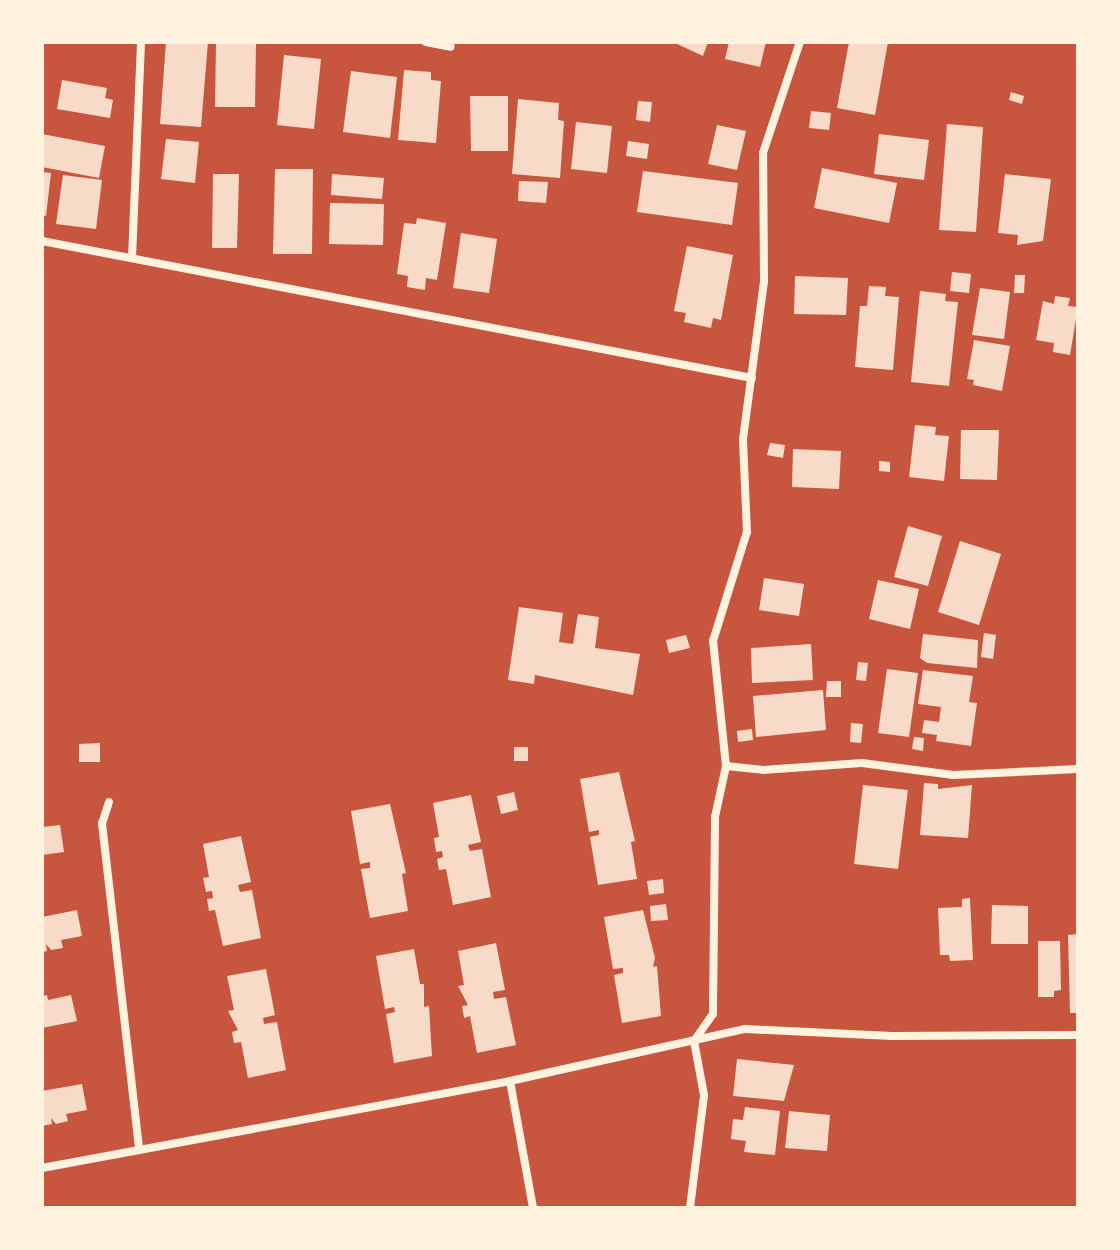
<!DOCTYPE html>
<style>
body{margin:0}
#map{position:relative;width:1120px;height:1250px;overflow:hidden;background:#c8553d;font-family:"Roboto Serif",serif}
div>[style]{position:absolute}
.building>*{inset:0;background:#f7dbc8}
.minor>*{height:8px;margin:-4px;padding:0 4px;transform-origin:4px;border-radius:4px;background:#fff3e0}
span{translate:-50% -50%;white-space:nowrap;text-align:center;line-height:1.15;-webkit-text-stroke:7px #fff3e0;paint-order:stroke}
.frame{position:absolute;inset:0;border:44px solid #fff3e0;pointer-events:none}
</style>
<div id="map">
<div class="building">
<div style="clip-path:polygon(166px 42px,208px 42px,201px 127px,160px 124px)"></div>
<div style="clip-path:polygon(216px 42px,256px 42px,255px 107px,215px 107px)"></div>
<div style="clip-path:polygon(673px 42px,708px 42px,703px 56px)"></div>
<div style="clip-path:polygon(729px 42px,766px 42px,760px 67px,725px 59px)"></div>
<div style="clip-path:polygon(849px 42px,888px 42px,875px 115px,837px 108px)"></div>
<div style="clip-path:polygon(284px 55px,321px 59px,314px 129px,277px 125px)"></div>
<div style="clip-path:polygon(404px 70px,431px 72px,431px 80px,441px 81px,436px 143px,398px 140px)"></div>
<div style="clip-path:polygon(351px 71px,397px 77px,390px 138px,343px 132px)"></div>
<div style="clip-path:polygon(62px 80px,107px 88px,105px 98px,113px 100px,110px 118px,57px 109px)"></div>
<div style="clip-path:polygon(1011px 92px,1024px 96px,1022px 104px,1009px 100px)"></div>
<div style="clip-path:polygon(470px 96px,508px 96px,508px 151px,471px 151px)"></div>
<div style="clip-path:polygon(518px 99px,559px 103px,558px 120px,564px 121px,560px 178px,512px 174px)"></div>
<div style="clip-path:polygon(638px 101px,652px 102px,650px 122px,636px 120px)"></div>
<div style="clip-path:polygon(811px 111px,831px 113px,829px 130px,809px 128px)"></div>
<div style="clip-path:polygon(576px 122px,612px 126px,607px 173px,571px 169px)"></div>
<div style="clip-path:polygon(947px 124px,983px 127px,976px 232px,939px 230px)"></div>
<div style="clip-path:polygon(717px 125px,746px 131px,737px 170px,708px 164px)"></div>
<div style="clip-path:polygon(42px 134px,105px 146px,99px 178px,42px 167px)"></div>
<div style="clip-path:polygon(879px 134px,929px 140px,924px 180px,874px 174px)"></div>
<div style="clip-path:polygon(166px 139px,199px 142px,195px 183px,161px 179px)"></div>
<div style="clip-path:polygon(628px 141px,649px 144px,647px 159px,626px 156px)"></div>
<div style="clip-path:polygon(822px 168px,897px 183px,889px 223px,814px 208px)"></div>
<div style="clip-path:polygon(275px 169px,313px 169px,312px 254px,273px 254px)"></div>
<div style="clip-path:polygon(643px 171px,738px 183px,732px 225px,637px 212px)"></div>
<div style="clip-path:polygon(42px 172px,51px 173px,46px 216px,42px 215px)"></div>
<div style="clip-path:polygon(213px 174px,239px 174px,237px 248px,212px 248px)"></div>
<div style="clip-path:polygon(332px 174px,384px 178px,382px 199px,331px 195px)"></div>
<div style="clip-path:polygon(1005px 174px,1051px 179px,1043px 241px,1017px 245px,1018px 235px,998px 233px)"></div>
<div style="clip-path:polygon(63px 175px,102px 180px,96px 229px,56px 224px)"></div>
<div style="clip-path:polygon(519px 181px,548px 182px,546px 203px,518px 201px)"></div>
<div style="clip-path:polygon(330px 203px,384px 204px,383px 245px,329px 244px)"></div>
<div style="clip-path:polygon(417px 218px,446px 223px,437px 280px,426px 278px,425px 290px,407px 287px,408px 276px,397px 274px,404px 223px,416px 224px)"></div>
<div style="clip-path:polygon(461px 233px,497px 239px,489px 293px,453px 288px)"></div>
<div style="clip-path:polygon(687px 246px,733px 255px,721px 320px,713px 318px,711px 328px,684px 322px,686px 313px,674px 311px)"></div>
<div style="clip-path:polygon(952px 272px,971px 274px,969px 293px,950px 291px)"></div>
<div style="clip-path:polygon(1015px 275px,1025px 275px,1024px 293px,1014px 293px)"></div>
<div style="clip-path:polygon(795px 276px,848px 278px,846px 315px,794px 314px)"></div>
<div style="clip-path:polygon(869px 286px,886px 287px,885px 296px,899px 297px,893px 370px,855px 367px,860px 306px,867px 306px)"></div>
<div style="clip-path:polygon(980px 288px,1010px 292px,1004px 339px,972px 335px)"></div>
<div style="clip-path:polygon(920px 291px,946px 294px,945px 301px,958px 302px,949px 386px,911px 382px)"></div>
<div style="clip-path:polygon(1055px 296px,1070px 298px,1068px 306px,1078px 307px,1070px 355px,1053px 352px,1054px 343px,1036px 340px,1043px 301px,1054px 304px)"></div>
<div style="clip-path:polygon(974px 340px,1010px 346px,1002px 391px,973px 385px,974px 380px,967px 379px)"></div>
<div style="clip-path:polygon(915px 425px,936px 427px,935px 435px,949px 436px,944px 481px,909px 477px)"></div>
<div style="clip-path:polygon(961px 430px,999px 430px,997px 480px,960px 479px)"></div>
<div style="clip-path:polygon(770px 443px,785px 445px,783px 458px,767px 455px)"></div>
<div style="clip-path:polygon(793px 449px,841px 451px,839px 489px,792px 487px)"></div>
<div style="clip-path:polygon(879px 461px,890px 462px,890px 472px,879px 471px)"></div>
<div style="clip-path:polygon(908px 526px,942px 536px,928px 586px,894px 577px)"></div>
<div style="clip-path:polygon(960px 541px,1001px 554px,979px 625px,938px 612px)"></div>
<div style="clip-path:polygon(764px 578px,804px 584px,799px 616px,759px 610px)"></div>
<div style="clip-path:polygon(878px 580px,919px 589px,910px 629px,869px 619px)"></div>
<div style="clip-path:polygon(519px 607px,563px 613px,559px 642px,573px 644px,578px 614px,599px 617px,595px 648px,640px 654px,633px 695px,535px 675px,534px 684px,508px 680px)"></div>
<div style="clip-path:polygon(984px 633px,996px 635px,993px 659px,981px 657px)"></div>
<div style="clip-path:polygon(923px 634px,978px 640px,977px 668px,927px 663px,920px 658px)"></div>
<div style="clip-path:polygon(686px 635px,690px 648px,669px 653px,666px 640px)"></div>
<div style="clip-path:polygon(811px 644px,813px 680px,752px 683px,751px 648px)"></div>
<div style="clip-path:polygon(858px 662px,868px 663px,866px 681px,856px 680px)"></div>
<div style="clip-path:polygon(887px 669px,918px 673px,909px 737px,878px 733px)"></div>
<div style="clip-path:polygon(923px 670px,973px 676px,969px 702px,977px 703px,971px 746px,936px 741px,937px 735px,922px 733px,924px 720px,939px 722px,941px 707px,918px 704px)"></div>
<div style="clip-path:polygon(827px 681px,841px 681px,841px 697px,826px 697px)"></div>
<div style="clip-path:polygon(823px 690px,826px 730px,756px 737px,753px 696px)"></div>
<div style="clip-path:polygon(851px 723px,863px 724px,861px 743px,850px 742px)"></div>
<div style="clip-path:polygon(752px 729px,753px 740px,738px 742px,737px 731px)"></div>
<div style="clip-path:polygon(914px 737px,924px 738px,923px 751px,912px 749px)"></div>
<div style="clip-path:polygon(100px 743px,100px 762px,79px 762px,79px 744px)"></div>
<div style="clip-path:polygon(514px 747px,528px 747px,528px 761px,514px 761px)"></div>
<div style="clip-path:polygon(619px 772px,635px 841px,631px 842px,637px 879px,598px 885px,590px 837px,599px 835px,599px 830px,589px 832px,580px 779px)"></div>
<div style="clip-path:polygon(924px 783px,938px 784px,938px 789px,972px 785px,968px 838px,920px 835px)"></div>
<div style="clip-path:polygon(863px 785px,908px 790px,898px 869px,854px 864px)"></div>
<div style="clip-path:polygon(514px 792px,518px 810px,501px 814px,497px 796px)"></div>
<div style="clip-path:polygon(471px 795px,481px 842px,468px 845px,470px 851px,482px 849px,491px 897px,453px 905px,446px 869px,439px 870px,437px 859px,443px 857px,442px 851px,436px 852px,434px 838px,439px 837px,433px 803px)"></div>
<div style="clip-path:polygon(390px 804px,406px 873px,402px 874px,408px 911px,370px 918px,361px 869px,370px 868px,370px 862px,360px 864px,351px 811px)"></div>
<div style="clip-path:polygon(60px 825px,64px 852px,42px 855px,42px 827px)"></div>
<div style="clip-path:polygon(241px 836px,251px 882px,238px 885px,240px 892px,252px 890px,261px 938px,223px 946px,215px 910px,209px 911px,207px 899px,213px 898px,212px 891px,206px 892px,203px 878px,209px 877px,203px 844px)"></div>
<div style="clip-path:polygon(663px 879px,664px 893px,649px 895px,647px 881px)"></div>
<div style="clip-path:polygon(970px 898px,973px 960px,950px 961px,949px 955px,940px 955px,938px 908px,962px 907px,962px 899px)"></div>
<div style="clip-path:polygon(666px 904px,668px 920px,651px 921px,650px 906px)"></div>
<div style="clip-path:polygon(992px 905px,1028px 906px,1028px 944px,991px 944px)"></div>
<div style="clip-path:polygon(77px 910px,82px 936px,61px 940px,63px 948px,51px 950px,46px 944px,47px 951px,42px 952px,42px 917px)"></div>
<div style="clip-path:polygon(643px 910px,655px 958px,653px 967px,657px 966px,661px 1016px,622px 1023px,614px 975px,623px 973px,623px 968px,613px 969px,604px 917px)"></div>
<div style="clip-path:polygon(1078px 934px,1078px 1013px,1070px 1013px,1068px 935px)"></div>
<div style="clip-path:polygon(1038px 941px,1060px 941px,1061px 990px,1054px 991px,1054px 997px,1038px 997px)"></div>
<div style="clip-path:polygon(496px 943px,505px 990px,493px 992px,494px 999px,506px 997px,516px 1045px,477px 1053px,470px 1016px,464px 1018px,462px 1006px,468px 1005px,458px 986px,464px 985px,458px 951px)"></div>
<div style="clip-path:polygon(414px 949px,420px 984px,424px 984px,424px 1007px,429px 1006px,432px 1056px,394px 1063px,386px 1014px,395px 1012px,394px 1007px,385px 1009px,376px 956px)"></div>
<div style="clip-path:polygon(266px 969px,275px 1015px,263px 1018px,264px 1024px,277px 1022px,286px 1070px,248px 1078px,241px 1042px,234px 1043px,232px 1032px,238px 1030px,228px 1011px,234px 1010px,227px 976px)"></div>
<div style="clip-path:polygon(47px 995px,48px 1000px,71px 995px,77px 1021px,42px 1028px,42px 996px)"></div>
<div style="clip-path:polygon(737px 1059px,794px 1065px,784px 1101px,733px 1096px)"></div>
<div style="clip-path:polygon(82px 1084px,87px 1110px,66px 1114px,68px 1121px,56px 1124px,51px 1118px,52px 1124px,42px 1126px,42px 1091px)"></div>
<div style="clip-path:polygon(745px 1107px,780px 1111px,775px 1155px,744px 1152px,746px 1141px,731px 1139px,733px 1119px,743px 1120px)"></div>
<div style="clip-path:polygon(789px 1111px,830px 1115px,827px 1151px,785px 1148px)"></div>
</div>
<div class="minor">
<div style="left:426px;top:42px;width:25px;rotate:11deg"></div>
<div style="left:42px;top:241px;width:723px;rotate:10.92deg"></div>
<div style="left:132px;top:258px;width:216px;rotate:-87.6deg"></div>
<div style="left:726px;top:766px;width:37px;rotate:6deg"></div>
<div style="left:763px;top:770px;width:99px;rotate:-4deg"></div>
<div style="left:862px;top:763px;width:92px;rotate:7.5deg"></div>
<div style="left:953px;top:775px;width:125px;rotate:-2.7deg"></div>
<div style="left:109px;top:802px;width:22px;rotate:108deg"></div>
<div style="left:102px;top:823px;width:329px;rotate:83.5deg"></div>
<div style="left:510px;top:1081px;width:129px;rotate:79.7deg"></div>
<div style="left:42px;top:1168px;width:476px;rotate:-10.5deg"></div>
<div style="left:510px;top:1081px;width:241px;rotate:-12.5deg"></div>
<div style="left:745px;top:1029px;width:147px;rotate:2.7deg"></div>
<div style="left:892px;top:1036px;width:186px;rotate:-0.3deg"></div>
<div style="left:690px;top:1208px;width:114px;rotate:-82.9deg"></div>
<div style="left:704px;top:1095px;width:55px;rotate:-100.5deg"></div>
<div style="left:694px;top:1041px;width:33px;rotate:-55deg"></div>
<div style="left:713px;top:1014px;width:197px;rotate:-89.4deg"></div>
<div style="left:715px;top:817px;width:52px;rotate:-77.8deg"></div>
<div style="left:726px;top:766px;width:126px;rotate:-95.9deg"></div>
<div style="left:713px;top:641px;width:114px;rotate:-72.7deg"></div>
<div style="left:747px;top:532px;width:93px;rotate:-92.5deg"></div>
<div style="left:743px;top:439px;width:159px;rotate:-82.4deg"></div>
<div style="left:764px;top:281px;width:128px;rotate:-90.4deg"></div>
<div style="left:763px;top:153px;width:117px;rotate:-71.6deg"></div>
</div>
<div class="frame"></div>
</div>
